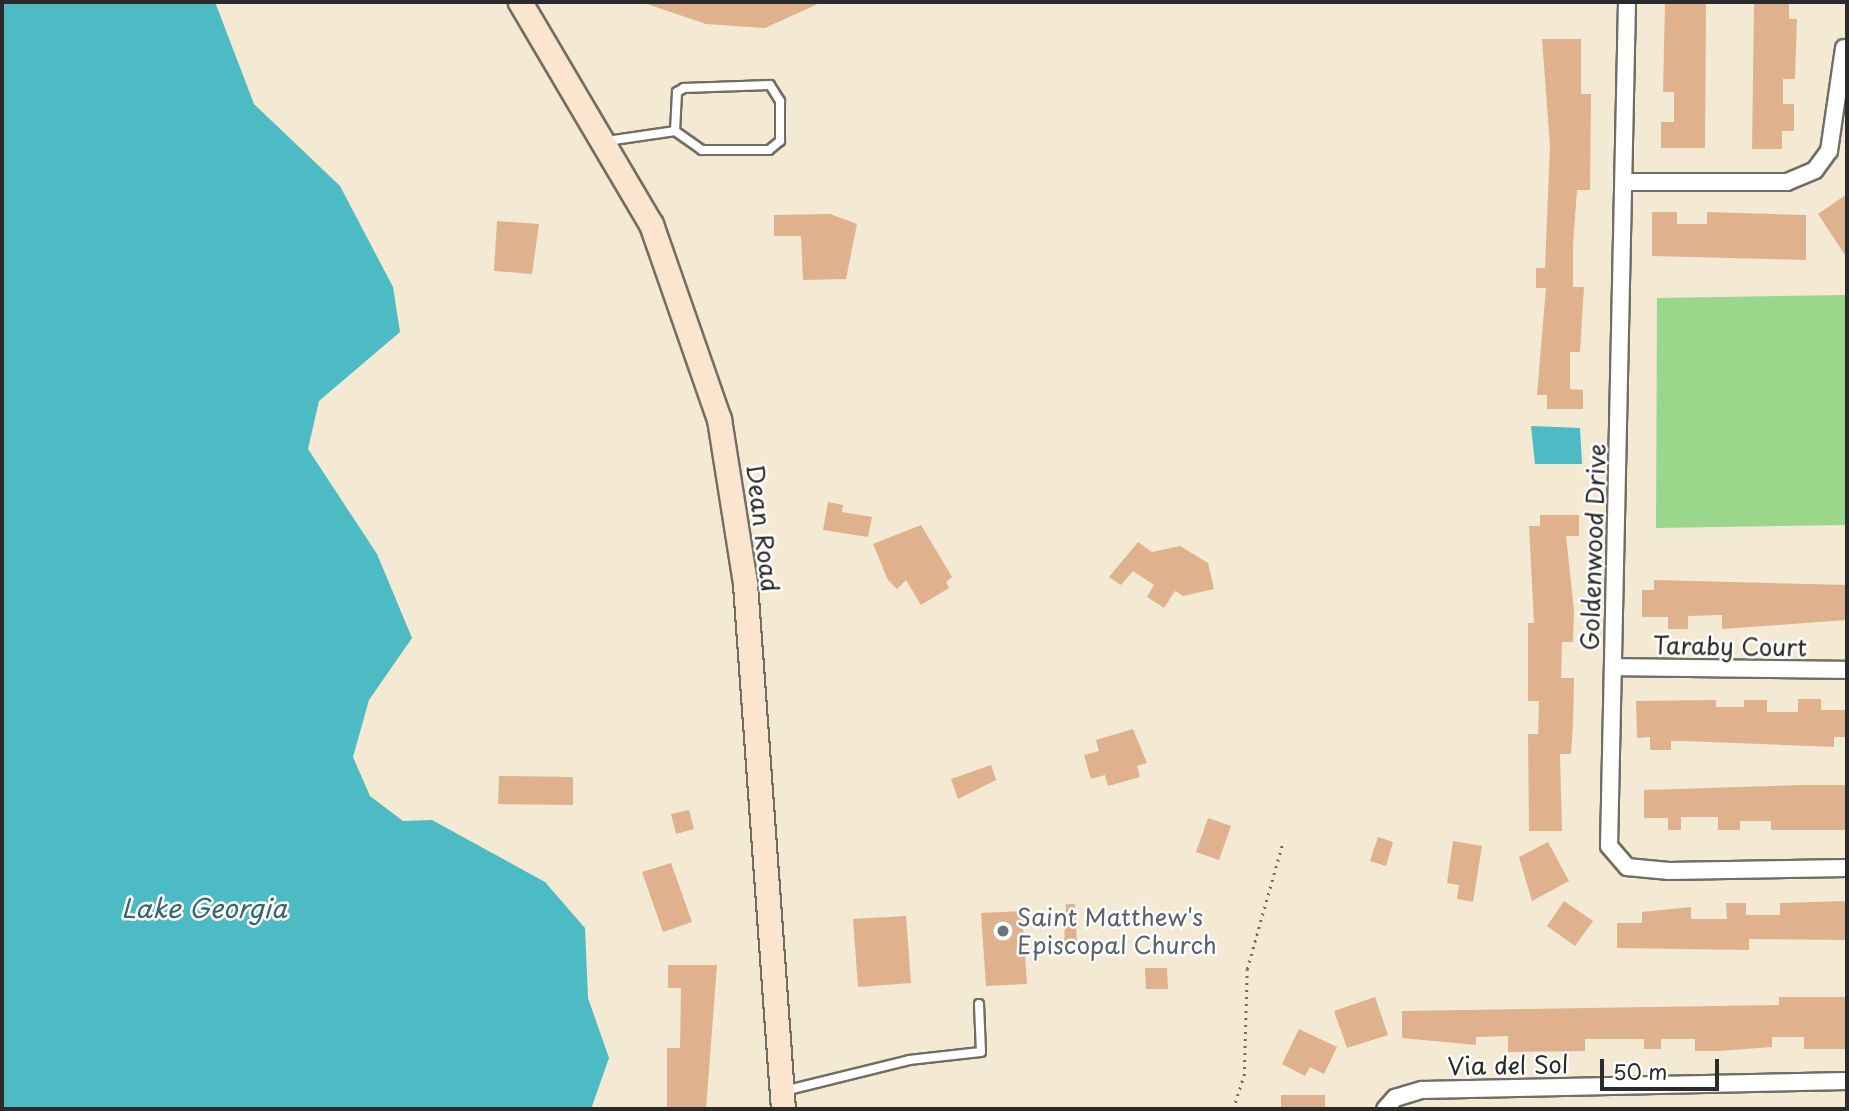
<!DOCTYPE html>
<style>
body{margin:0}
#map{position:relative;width:1849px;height:1111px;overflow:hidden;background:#f4e9d3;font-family:"Playpen Sans",sans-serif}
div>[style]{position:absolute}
.green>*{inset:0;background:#9bd78b}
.water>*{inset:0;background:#4cbbc3}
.building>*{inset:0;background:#dfb28d}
.path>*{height:2.5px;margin-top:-1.25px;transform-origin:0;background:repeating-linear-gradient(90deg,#716e66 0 2px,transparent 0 7px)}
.roads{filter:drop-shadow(2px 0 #716e66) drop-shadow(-2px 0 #716e66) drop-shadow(0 2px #716e66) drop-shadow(0 -2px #716e66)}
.service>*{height:8px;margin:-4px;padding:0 4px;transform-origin:4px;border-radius:4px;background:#fff}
.minor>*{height:16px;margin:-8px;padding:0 8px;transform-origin:8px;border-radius:8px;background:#fff}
.secondary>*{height:23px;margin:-11.5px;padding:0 11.5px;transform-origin:11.5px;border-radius:11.5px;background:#fbe5cf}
.dots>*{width:19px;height:19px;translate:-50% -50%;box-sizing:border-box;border:4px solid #fff;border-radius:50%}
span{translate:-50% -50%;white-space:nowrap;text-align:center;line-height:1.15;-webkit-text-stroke:5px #fff;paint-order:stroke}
.street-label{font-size:24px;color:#2b2b2b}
.worship-label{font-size:24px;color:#5b616d}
.left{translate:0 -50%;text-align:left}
.water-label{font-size:26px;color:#386568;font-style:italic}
.frame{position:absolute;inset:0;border:4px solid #2b2b2b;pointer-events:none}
.scale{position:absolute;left:1600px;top:1059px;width:119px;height:32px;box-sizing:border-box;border:4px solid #2b2b2b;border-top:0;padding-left:9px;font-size:21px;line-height:24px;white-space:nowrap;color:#2b2b2b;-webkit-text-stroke:5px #fff;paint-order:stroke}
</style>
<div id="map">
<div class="green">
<div style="clip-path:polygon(1847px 295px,1847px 525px,1656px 528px,1657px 298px)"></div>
</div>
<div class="water">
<div style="clip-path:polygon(2px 2px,215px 2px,254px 104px,340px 186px,393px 287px,400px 332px,319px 401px,308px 449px,377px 554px,412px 638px,369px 700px,353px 757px,370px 796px,403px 821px,432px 820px,545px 882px,585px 928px,588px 998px,609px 1058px,591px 1109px,2px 1109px)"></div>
<div style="clip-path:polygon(1531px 426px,1580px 428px,1582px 464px,1535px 464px)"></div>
</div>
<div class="building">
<div style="clip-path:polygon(641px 2px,822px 2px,765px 28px,706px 24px)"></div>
<div style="clip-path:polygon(1665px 2px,1706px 2px,1705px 148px,1661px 148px,1661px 122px,1674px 122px,1674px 92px,1663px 92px)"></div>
<div style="clip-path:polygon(1754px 2px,1789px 2px,1789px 19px,1797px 19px,1795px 79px,1783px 79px,1783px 104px,1794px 104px,1794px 131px,1782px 131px,1782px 149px,1752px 149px)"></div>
<div style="clip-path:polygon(1542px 39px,1581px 39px,1581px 94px,1591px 94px,1590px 190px,1577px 190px,1573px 245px,1573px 287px,1584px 287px,1580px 352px,1570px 352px,1570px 389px,1583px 390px,1583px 409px,1547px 409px,1547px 395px,1537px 395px,1546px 288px,1536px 288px,1536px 268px,1545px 268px,1550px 146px)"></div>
<div style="clip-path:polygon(1847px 194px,1847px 258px,1818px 214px)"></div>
<div style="clip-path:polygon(1652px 212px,1677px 212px,1677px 224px,1707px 224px,1707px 212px,1806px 215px,1806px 260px,1652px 256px)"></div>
<div style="clip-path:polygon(830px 214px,857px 224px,846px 279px,803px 280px,801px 236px,774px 236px,774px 215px)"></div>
<div style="clip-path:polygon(497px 221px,539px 224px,532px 274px,494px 271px)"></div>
<div style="clip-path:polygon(828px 502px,843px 505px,842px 512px,872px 517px,868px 537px,823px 530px)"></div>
<div style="clip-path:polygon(1540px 515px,1579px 515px,1579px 536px,1566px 536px,1574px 611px,1573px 642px,1562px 642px,1561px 678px,1574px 678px,1573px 724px,1571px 754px,1560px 754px,1562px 831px,1529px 831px,1528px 734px,1538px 734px,1539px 701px,1528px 701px,1528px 623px,1534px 623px,1529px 526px,1540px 526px)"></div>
<div style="clip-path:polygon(921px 525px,952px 577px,946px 582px,949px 588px,921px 605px,906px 580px,897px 589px,888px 580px,873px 544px)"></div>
<div style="clip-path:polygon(1138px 542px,1152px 552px,1180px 546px,1208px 563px,1214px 589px,1183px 596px,1175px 591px,1164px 608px,1147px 597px,1154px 585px,1133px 571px,1121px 585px,1109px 577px)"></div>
<div style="clip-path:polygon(1654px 580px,1847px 585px,1847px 620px,1722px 629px,1722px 615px,1688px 616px,1688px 629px,1668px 629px,1668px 617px,1642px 617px,1642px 590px,1654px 590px)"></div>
<div style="clip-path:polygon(1798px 699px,1821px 699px,1821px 710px,1846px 710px,1846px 737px,1834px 737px,1834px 747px,1683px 741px,1671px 741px,1671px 750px,1650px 750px,1650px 737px,1637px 738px,1636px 701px,1716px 700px,1716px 707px,1744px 707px,1744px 700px,1767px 700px,1767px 712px,1798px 712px)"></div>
<div style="clip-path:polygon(1133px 729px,1147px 763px,1137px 766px,1140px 777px,1108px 786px,1105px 775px,1091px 779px,1084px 755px,1099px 751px,1096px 740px)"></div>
<div style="clip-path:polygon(991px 765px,996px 780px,958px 799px,951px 779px)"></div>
<div style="clip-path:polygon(499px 776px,573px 777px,573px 805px,498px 804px)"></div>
<div style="clip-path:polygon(1802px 785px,1847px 785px,1847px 830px,1771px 830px,1771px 821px,1740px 821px,1740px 830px,1718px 830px,1718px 817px,1681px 817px,1681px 830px,1668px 830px,1668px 818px,1644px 818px,1644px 790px)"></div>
<div style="clip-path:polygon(689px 810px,694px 829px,676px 834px,671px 814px)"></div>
<div style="clip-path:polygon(1208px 818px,1231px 826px,1219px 860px,1196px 852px)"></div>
<div style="clip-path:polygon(1378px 837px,1393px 842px,1386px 866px,1370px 861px)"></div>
<div style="clip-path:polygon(1453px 841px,1482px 846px,1473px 902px,1457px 899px,1459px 885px,1447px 883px)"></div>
<div style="clip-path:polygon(1548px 842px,1569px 881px,1532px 901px,1519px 857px)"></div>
<div style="clip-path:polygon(671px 863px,692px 922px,663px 932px,642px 872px)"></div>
<div style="clip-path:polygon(1564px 901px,1593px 921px,1575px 946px,1547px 926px)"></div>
<div style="clip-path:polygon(1847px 901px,1847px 940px,1749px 939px,1749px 950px,1617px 948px,1617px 923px,1642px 923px,1642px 912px,1691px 907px,1691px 919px,1727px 919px,1726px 903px,1746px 903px,1746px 915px,1780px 915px,1780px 903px)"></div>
<div style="clip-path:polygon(1066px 904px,1075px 904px,1077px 944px,1064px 945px)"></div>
<div style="clip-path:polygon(1022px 911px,1027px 984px,986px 986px,981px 913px)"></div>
<div style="clip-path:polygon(906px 916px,911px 983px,858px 987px,853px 919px)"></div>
<div style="clip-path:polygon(668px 965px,717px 965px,706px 1109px,667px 1109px,667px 1048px,680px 1048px,681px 988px,668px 988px)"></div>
<div style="clip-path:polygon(1145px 968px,1167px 968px,1168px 989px,1146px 989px)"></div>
<div style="clip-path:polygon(1375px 997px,1388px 1035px,1347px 1048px,1334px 1011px)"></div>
<div style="clip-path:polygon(1779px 997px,1847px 997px,1847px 1049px,1804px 1049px,1804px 1037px,1772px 1037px,1772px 1047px,1718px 1051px,1695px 1051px,1695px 1039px,1661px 1039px,1661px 1049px,1644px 1049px,1644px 1039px,1585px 1039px,1585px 1051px,1508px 1052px,1508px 1036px,1476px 1037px,1476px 1045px,1402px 1038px,1402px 1011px,1779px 1005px)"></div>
<div style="clip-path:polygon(1299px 1029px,1337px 1047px,1324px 1074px,1310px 1067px,1305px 1076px,1282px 1064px)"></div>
<div style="clip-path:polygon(1281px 1095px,1325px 1095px,1325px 1109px,1281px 1109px)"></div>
</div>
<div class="path">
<div style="left:1233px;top:1109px;width:35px;rotate:-72deg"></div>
<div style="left:1244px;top:1076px;width:107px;rotate:-88.4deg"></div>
<div style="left:1247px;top:969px;width:129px;rotate:-74.2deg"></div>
</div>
<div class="roads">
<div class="service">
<div style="left:770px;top:85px;width:19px;rotate:58deg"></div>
<div style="left:780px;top:101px;width:40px;rotate:90deg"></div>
<div style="left:780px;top:141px;width:14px;rotate:141deg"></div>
<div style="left:769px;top:150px;width:67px;rotate:180deg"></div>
<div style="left:702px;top:150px;width:33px;rotate:-145deg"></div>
<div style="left:675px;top:131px;width:39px;rotate:-87deg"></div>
<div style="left:677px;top:92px;width:8px;rotate:-30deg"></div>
<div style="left:684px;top:88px;width:86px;rotate:-2deg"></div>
<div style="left:607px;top:141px;width:69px;rotate:-8.4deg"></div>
<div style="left:784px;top:1091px;width:129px;rotate:-13.9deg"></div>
<div style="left:909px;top:1060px;width:72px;rotate:-6.3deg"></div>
<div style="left:981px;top:1052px;width:48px;rotate:-92.4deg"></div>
</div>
<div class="minor">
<div style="left:1627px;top:2px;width:844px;rotate:91.22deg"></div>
<div style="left:1609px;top:846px;width:28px;rotate:49deg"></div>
<div style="left:1627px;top:867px;width:42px;rotate:5.4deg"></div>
<div style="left:1669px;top:871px;width:178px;rotate:-1deg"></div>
<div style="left:1627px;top:182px;width:160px"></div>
<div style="left:1787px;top:182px;width:30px;rotate:-23deg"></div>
<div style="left:1815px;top:170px;width:24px;rotate:-54deg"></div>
<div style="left:1829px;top:151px;width:104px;rotate:-81.7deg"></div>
<div style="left:1613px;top:667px;width:234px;rotate:0.7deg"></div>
<div style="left:1385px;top:1109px;width:15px;rotate:-48deg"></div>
<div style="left:1395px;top:1098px;width:28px;rotate:-17deg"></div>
<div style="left:1422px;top:1090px;width:425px;rotate:-1.2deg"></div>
</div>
<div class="secondary">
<div style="left:520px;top:2px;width:258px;rotate:59.5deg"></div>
<div style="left:651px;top:224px;width:207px;rotate:70.8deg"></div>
<div style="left:719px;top:419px;width:167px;rotate:81deg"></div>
<div style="left:745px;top:584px;width:526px;rotate:85.86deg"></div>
</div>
</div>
<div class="dots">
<div style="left:1003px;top:931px;background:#6b7280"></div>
</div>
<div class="street-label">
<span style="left:763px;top:528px;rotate:83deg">Dean Road</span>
<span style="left:1593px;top:547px;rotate:-88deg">Goldenwood Drive</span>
<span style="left:1730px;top:646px;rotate:1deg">Taraby Court</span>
<span style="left:1508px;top:1065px;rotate:-1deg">Via del Sol</span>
</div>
<div class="worship-label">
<span class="left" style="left:1017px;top:931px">Saint Matthew's<br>Episcopal Church</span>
</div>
<div class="water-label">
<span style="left:204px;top:908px">Lake Georgia</span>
</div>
<div class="frame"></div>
<div class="scale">50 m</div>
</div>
